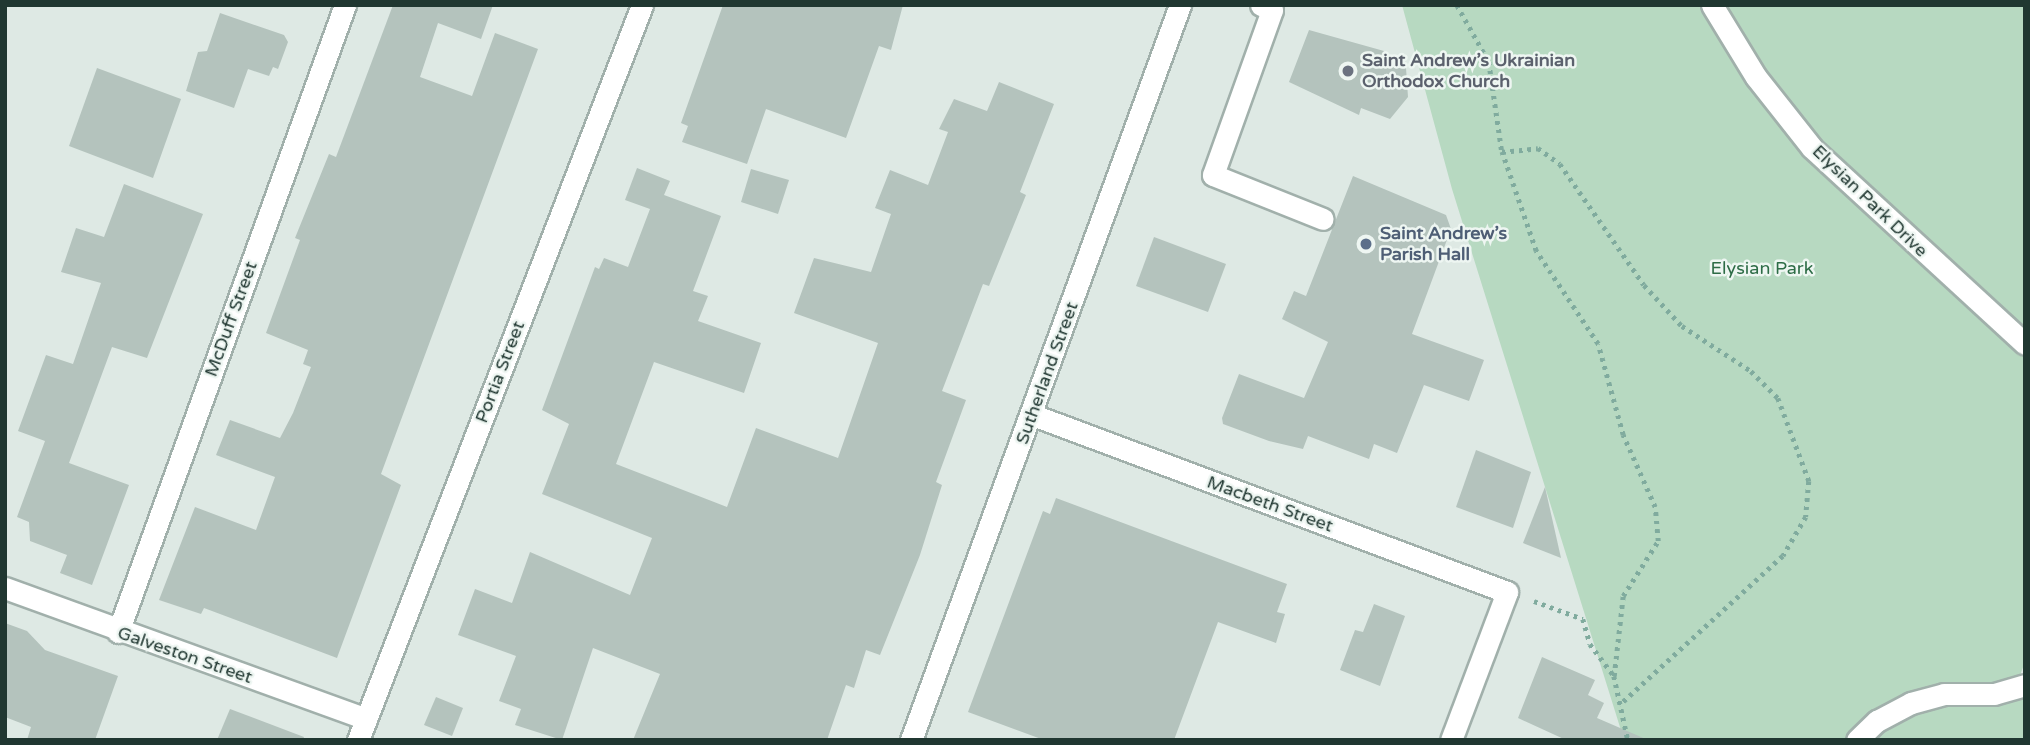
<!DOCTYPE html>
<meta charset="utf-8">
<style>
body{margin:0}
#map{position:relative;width:2030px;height:745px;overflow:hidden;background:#dee9e4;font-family:"Varela Round",sans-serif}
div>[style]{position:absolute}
.green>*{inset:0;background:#b7d9c1}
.building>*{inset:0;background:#b4c3bd}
.path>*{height:4.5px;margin-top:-2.25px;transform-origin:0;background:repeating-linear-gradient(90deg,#80ab9e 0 3.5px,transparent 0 8.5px)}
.roads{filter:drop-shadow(2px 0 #a1b0ab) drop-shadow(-2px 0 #a1b0ab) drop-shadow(0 2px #a1b0ab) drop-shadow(0 -2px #a1b0ab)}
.service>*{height:21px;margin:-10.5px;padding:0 10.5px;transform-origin:10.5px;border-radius:10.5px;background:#fff}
.minor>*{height:21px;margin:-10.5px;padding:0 10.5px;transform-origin:10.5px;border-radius:10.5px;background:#fff}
.tertiary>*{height:21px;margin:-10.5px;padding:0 10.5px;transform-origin:10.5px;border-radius:10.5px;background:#fff}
.dots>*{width:19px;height:19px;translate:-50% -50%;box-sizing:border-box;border:4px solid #eef6f2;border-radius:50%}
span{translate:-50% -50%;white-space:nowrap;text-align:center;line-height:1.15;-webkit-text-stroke:5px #eef6f2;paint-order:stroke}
.worship-label{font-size:18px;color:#5b616d;font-weight:700}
.left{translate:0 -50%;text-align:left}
.street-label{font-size:18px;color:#203731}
.service-label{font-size:18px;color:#4e5e75;font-weight:700}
.park-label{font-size:18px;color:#2d6c46}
.frame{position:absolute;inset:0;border:7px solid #203731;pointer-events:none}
</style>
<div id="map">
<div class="green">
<div style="clip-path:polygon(1402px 5px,2025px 5px,2025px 662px,2013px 694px,2025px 692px,2025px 740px,1624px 740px,1452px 189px)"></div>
</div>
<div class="building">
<div style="clip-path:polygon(393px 5px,493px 5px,481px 39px,438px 23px,420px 77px,472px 96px,495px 33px,538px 49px,381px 474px,401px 485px,337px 658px,204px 608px,201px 614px,159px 600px,195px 507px,256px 530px,275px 477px,216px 455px,230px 420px,280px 438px,293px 413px,311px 367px,303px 364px,308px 350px,266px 333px,300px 240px,295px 238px,329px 154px,336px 157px)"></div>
<div style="clip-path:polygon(723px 5px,903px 5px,891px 50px,879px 46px,846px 138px,766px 109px,747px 164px,682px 142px,688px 126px,681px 123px)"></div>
<div style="clip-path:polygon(220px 13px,284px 35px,288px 42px,278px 69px,273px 67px,269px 76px,248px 69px,234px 108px,186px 91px,198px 52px,207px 51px)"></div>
<div style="clip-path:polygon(1309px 30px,1384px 51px,1381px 58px,1406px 68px,1408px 97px,1390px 119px,1361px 108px,1359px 115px,1289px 82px)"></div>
<div style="clip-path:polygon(97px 68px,181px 99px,153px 178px,69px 146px)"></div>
<div style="clip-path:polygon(999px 82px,1054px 104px,1020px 192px,1026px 195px,1015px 222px,989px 286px,983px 284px,942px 391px,966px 400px,936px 482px,942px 485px,920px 555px,880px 655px,866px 650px,854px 688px,846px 685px,827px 740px,633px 740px,660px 674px,593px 648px,562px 740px,515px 725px,521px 709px,499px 701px,516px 656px,458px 635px,475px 589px,512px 603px,530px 552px,630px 595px,652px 538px,542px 494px,569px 424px,542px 410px,595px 267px,599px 269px,604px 258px,628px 267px,650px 209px,625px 200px,637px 168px,670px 181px,664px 195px,721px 216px,693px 291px,708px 296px,698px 321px,761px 343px,744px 393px,654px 362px,616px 464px,727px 507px,756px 428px,838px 458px,878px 343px,794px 313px,814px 258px,871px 272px,891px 214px,875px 208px,890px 170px,928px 185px,948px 132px,939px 129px,954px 99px,987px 111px)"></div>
<div style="clip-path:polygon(751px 169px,789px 180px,778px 214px,741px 202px)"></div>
<div style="clip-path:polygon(1353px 176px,1446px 215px,1451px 229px,1412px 334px,1484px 360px,1469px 401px,1424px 385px,1397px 453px,1374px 444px,1369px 459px,1308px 436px,1303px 449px,1269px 441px,1223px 424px,1222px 418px,1239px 374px,1304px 398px,1328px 342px,1282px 319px,1294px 291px,1306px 296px)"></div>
<div style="clip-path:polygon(124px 184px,203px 214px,147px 358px,112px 347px,69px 463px,129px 485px,92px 585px,60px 573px,67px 555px,30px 541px,29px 522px,17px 517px,45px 441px,18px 431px,46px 355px,73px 364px,101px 283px,61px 272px,76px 228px,104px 237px)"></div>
<div style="clip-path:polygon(1154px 237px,1226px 264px,1208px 312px,1136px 286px)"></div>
<div style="clip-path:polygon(1476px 450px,1531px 472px,1513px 528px,1456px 507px)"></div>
<div style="clip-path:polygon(1545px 487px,1561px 558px,1523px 543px)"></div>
<div style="clip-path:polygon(1056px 498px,1287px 584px,1277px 612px,1285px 614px,1276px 643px,1218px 622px,1174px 740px,1044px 740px,968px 712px,1043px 511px,1050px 514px)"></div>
<div style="clip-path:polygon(1374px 604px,1405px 616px,1380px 686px,1340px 670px,1355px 630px,1363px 632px)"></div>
<div style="clip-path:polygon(5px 623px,27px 631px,45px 650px,118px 676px,95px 740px,27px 740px,31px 727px,5px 717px)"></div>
<div style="clip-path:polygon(1542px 657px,1595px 680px,1588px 695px,1604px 703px,1597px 718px,1648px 740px,1566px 740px,1518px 718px)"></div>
<div style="clip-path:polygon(436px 697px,463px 708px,452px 736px,424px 725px)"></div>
<div style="clip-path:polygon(230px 709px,304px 737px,303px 740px,217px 740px)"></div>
</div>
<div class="path">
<div style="left:1457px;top:5px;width:65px;rotate:60.7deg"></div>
<div style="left:1489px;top:62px;width:91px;rotate:81.8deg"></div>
<div style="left:1534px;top:601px;width:52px;rotate:20.2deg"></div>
<div style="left:1583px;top:619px;width:26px;rotate:74deg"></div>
<div style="left:1590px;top:644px;width:40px;rotate:53deg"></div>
<div style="left:1614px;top:676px;width:66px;rotate:77.7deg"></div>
<div style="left:1614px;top:676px;width:81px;rotate:-83.6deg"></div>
<div style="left:1623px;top:596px;width:65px;rotate:-57.5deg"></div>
<div style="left:1658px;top:541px;width:34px;rotate:-95deg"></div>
<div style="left:1655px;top:507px;width:79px;rotate:-114deg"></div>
<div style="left:1623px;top:435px;width:94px;rotate:-105.4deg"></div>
<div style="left:1598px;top:344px;width:112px;rotate:-123.7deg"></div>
<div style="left:1536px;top:251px;width:105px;rotate:-109deg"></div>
<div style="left:1502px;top:152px;width:36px;rotate:-6deg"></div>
<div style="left:1538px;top:148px;width:27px;rotate:36deg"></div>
<div style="left:1560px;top:164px;width:147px;rotate:55.2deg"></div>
<div style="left:1644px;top:285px;width:56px;rotate:47.2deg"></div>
<div style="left:1682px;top:326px;width:82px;rotate:33.1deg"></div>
<div style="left:1751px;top:371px;width:38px;rotate:45deg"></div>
<div style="left:1778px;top:398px;width:89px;rotate:69.5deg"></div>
<div style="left:1809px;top:481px;width:36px;rotate:95deg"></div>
<div style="left:1806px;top:517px;width:45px;rotate:120.5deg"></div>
<div style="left:1783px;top:556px;width:221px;rotate:137.6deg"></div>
</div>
<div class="roads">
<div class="service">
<div style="left:1261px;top:5px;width:12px;rotate:24deg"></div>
<div style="left:1272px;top:10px;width:175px;rotate:109.7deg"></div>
<div style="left:1213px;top:175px;width:118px;rotate:21.8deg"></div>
<div style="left:1712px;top:5px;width:84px;rotate:58.6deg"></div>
<div style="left:1756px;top:77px;width:90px;rotate:51.7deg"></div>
<div style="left:1812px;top:148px;width:289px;rotate:42.6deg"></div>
<div style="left:1857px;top:740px;width:28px;rotate:-44deg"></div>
<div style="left:1877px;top:721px;width:38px;rotate:-28deg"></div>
<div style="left:1911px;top:703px;width:34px;rotate:-15deg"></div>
<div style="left:1944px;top:694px;width:50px"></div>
<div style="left:1994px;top:694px;width:32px;rotate:-16deg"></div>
</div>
<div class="minor">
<div style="left:1033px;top:415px;width:506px;rotate:20.48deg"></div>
<div style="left:1507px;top:592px;width:158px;rotate:110.7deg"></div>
<div style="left:5px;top:588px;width:384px;rotate:19.9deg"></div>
<div style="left:118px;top:632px;width:667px;rotate:-70.1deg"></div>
<div style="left:911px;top:740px;width:783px;rotate:-69.9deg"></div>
</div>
<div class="tertiary">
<div style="left:358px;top:740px;width:788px;rotate:-68.87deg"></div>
</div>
</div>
<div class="dots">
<div style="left:1348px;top:71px;background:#6b7280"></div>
<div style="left:1366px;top:244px;background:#5c6f8a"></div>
</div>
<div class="worship-label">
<span class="left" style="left:1362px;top:71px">Saint Andrew’s Ukrainian<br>Orthodox Church</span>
</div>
<div class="street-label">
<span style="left:1870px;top:201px;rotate:44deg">Elysian Park Drive</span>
<span style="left:231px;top:319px;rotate:-70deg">McDuff Street</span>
<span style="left:500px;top:372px;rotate:-69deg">Portia Street</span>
<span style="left:1047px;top:373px;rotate:-70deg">Sutherland Street</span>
<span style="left:1270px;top:504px;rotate:20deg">Macbeth Street</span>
<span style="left:185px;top:655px;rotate:19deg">Galveston Street</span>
</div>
<div class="service-label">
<span class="left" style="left:1380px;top:244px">Saint Andrew’s<br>Parish Hall</span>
</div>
<div class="park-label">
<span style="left:1762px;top:268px">Elysian Park</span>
</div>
<div class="frame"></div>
</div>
